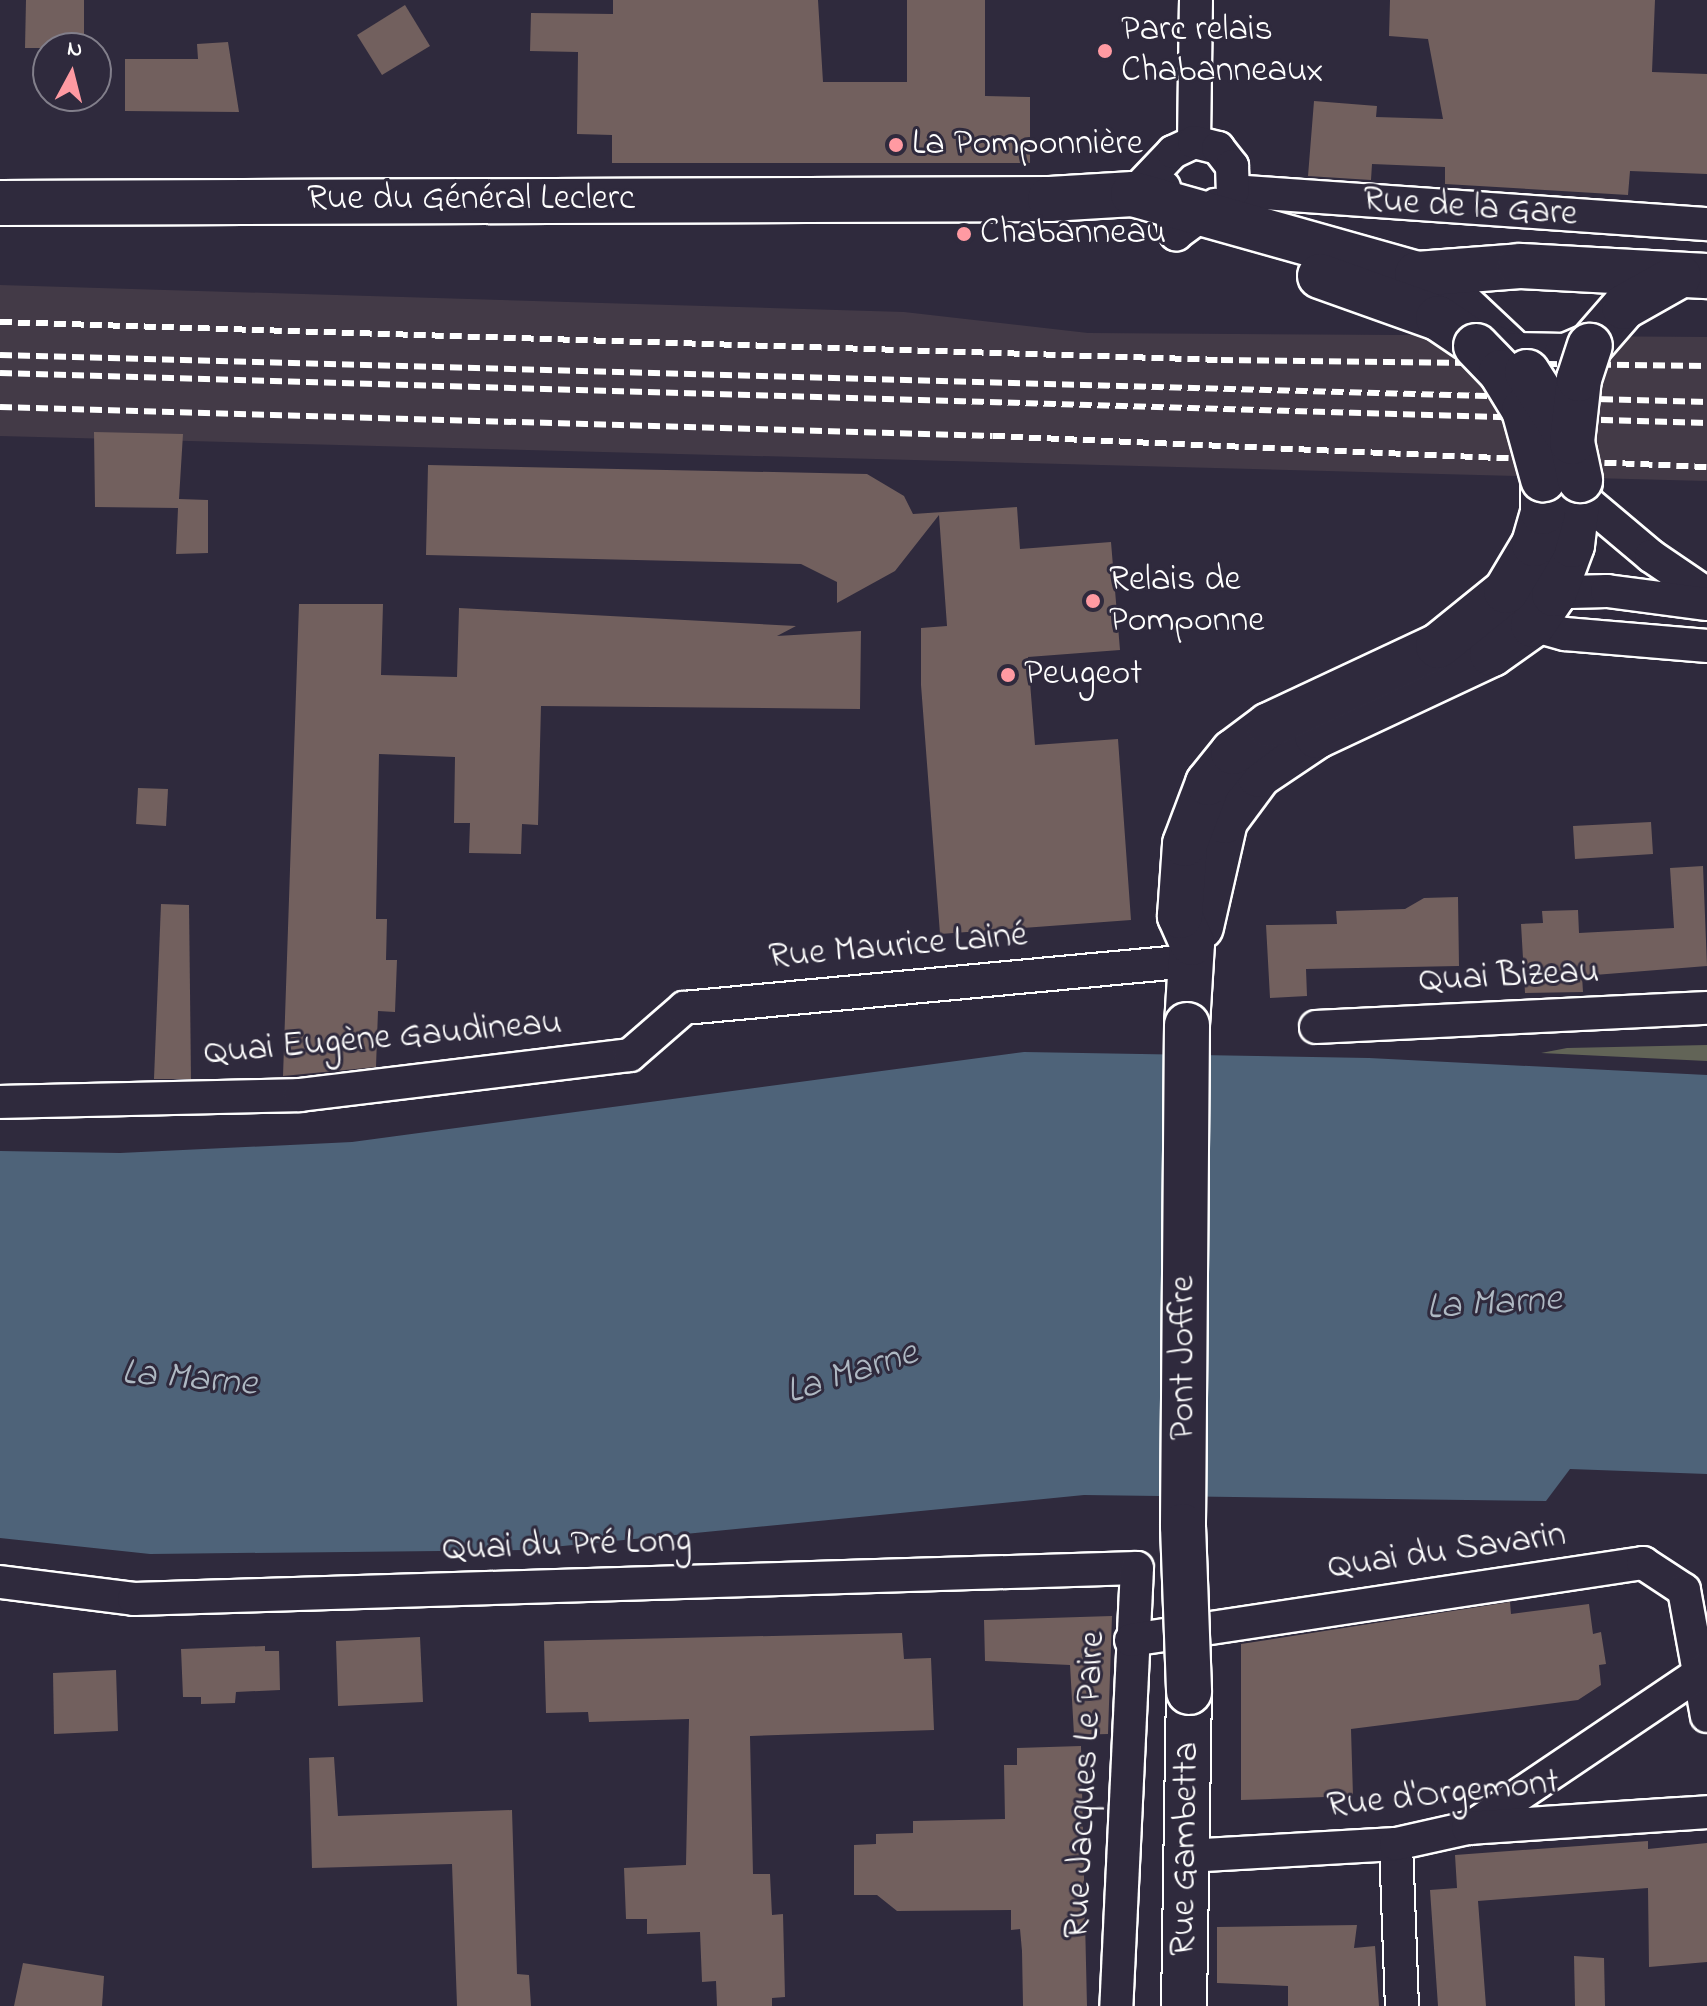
<!DOCTYPE html>
<meta charset="utf-8">
<style>
body{margin:0}
#map{position:relative;width:1707px;height:2006px;overflow:hidden;background:#2f2a3d;font-family:"Indie Flower",sans-serif}
div>[style]{position:absolute}
.built>*{inset:0;background:#433a47}
.green>*{inset:0;background:#626457}
.water>*{inset:0;background:#4e6379}
.building>*{inset:0;background:#72605e}
.roads{filter:drop-shadow(2px 0 #fff) drop-shadow(-2px 0 #fff) drop-shadow(0 2px #fff) drop-shadow(0 -2px #fff)}
.street>*{height:32px;margin:-16px;padding:0 16px;transform-origin:16px;border-radius:16px;background:#2f2a3d}
.secondary>*{height:44px;margin:-22px;padding:0 22px;transform-origin:22px;border-radius:22px;background:#2f2a3d}
.rail>*{height:6px;margin-top:-3px;transform-origin:0;background:repeating-linear-gradient(90deg,#fff 0 12px,transparent 0 18px)}
.bridges{filter:drop-shadow(2px 0 #fff) drop-shadow(-2px 0 #fff) drop-shadow(0 2px #fff) drop-shadow(0 -2px #fff)}
.secondary-bridge>*{height:44px;margin:-22px;padding:0 22px;transform-origin:22px;border-radius:22px;background:#2f2a3d}
.dots>*{width:22px;height:22px;translate:-50% -50%;box-sizing:border-box;border:4px solid #2f2a3d;border-radius:50%}
span{translate:-50% -50%;white-space:nowrap;text-align:center;line-height:1.15;-webkit-text-stroke:6px #2f2a3d;paint-order:stroke}
.poi-label{font-size:36px;color:#fff}
.left{translate:0 -50%;text-align:left}
.street-label{font-size:36px;color:#fff}
.water-label{font-size:38px;color:#afb9c3;font-style:italic}
.north{position:absolute;left:32px;top:32px;width:80px;height:80px;box-sizing:border-box;background:#2f2a3d;border:2px solid #827f8b;border-radius:50%;rotate:7deg;font-size:22px;font-weight:700;line-height:32px;text-align:center;color:#fff}
.north::after{content:'';display:block;margin:auto;width:28px;height:36px;background:#ff9aa2;clip-path:polygon(50% 0,100% 100%,50% 72%,0 100%)}
</style>
<div id="map">
<div class="built">
<div style="clip-path:polygon(0 285px,904px 312px,1088px 333px,1707px 337px,1707px 481px,0 436px)"></div>
</div>
<div class="green">
<div style="clip-path:polygon(1707px 1045px,1707px 1061px,1541px 1053px,1567px 1048px)"></div>
</div>
<div class="water">
<div style="clip-path:polygon(1024px 1052px,1369px 1058px,1707px 1075px,1707px 1474px,1570px 1469px,1546px 1501px,1084px 1495px,522px 1550px,150px 1554px,0 1538px,0 1151px,120px 1153px,352px 1142px)"></div>
</div>
<div class="building">
<div style="clip-path:polygon(26px 0,84px 0,84px 48px,25px 48px)"></div>
<div style="clip-path:polygon(613px 0,818px 0,823px 82px,907px 82px,907px 0,985px 0,985px 96px,1030px 97px,1030px 163px,612px 163px,612px 135px,577px 134px,578px 52px,530px 51px,531px 13px,613px 14px)"></div>
<div style="clip-path:polygon(1390px 0,1655px 0,1652px 72px,1707px 74px,1707px 174px,1630px 171px,1628px 195px,1445px 184px,1445px 167px,1372px 164px,1371px 180px,1308px 176px,1314px 101px,1377px 106px,1376px 117px,1443px 119px,1428px 39px,1389px 36px)"></div>
<div style="clip-path:polygon(405px 5px,430px 46px,382px 75px,357px 35px)"></div>
<div style="clip-path:polygon(228px 42px,239px 112px,125px 111px,125px 59px,198px 59px,197px 44px)"></div>
<div style="clip-path:polygon(94px 432px,183px 434px,179px 499px,208px 500px,208px 553px,176px 554px,178px 508px,95px 507px)"></div>
<div style="clip-path:polygon(428px 465px,867px 474px,904px 496px,913px 514px,1017px 507px,1020px 549px,1111px 542px,1120px 650px,1028px 657px,1035px 745px,1118px 739px,1131px 920px,940px 934px,921px 685px,921px 628px,947px 626px,939px 515px,895px 571px,837px 603px,837px 582px,801px 564px,426px 555px)"></div>
<div style="clip-path:polygon(299px 604px,383px 604px,381px 675px,457px 677px,459px 608px,796px 626px,777px 636px,861px 631px,860px 709px,541px 706px,538px 825px,522px 824px,521px 854px,469px 853px,470px 823px,454px 823px,455px 757px,379px 754px,376px 919px,387px 919px,386px 960px,397px 960px,395px 1012px,378px 1011px,376px 1067px,283px 1076px)"></div>
<div style="clip-path:polygon(138px 788px,168px 789px,166px 826px,136px 824px)"></div>
<div style="clip-path:polygon(1651px 822px,1653px 854px,1575px 859px,1573px 826px)"></div>
<div style="clip-path:polygon(1703px 866px,1707px 966px,1582px 976px,1583px 992px,1525px 993px,1521px 924px,1543px 923px,1542px 911px,1578px 910px,1579px 933px,1674px 928px,1670px 868px)"></div>
<div style="clip-path:polygon(1458px 897px,1459px 966px,1306px 969px,1307px 996px,1270px 998px,1266px 925px,1337px 924px,1336px 911px,1405px 909px,1424px 898px)"></div>
<div style="clip-path:polygon(161px 904px,189px 905px,191px 1079px,154px 1079px)"></div>
<div style="clip-path:polygon(1510px 1602px,1511px 1614px,1589px 1604px,1593px 1634px,1601px 1632px,1606px 1664px,1599px 1665px,1601px 1685px,1578px 1700px,1351px 1729px,1353px 1796px,1241px 1800px,1241px 1644px)"></div>
<div style="clip-path:polygon(1112px 1616px,1108px 1734px,1074px 1735px,1070px 1665px,985px 1661px,984px 1620px)"></div>
<div style="clip-path:polygon(902px 1633px,904px 1659px,931px 1658px,934px 1730px,750px 1736px,753px 1874px,770px 1874px,772px 1915px,783px 1914px,785px 1997px,772px 1998px,772px 2006px,717px 2006px,716px 1981px,702px 1982px,700px 1932px,647px 1934px,647px 1919px,626px 1919px,624px 1868px,686px 1865px,689px 1719px,589px 1722px,588px 1712px,546px 1713px,544px 1641px)"></div>
<div style="clip-path:polygon(420px 1637px,423px 1702px,338px 1706px,336px 1641px)"></div>
<div style="clip-path:polygon(265px 1646px,265px 1651px,279px 1651px,280px 1690px,236px 1692px,235px 1703px,201px 1704px,201px 1697px,183px 1697px,181px 1649px)"></div>
<div style="clip-path:polygon(116px 1670px,118px 1731px,54px 1734px,53px 1673px)"></div>
<div style="clip-path:polygon(1081px 1746px,1087px 2006px,1023px 2006px,1022px 1951px,1020px 1929px,1011px 1930px,1011px 1910px,897px 1911px,877px 1895px,854px 1895px,854px 1845px,876px 1844px,876px 1834px,913px 1833px,913px 1821px,1005px 1819px,1004px 1765px,1017px 1765px,1017px 1748px)"></div>
<div style="clip-path:polygon(334px 1757px,338px 1816px,512px 1810px,517px 1974px,529px 1975px,531px 2006px,457px 2006px,452px 1864px,312px 1868px,309px 1758px)"></div>
<div style="clip-path:polygon(1648px 1841px,1648px 1849px,1707px 1843px,1707px 1962px,1649px 1967px,1648px 1888px,1478px 1901px,1486px 2006px,1438px 2006px,1430px 1890px,1457px 1888px,1455px 1855px)"></div>
<div style="clip-path:polygon(1357px 1925px,1354px 1948px,1375px 1946px,1379px 2006px,1288px 2006px,1288px 1986px,1217px 1983px,1217px 1927px)"></div>
<div style="clip-path:polygon(1574px 1956px,1604px 1958px,1605px 2006px,1575px 2006px)"></div>
<div style="clip-path:polygon(23px 1963px,104px 1976px,102px 2006px,14px 2006px)"></div>
</div>
<div class="roads">
<div class="street">
<div style="left:1194px;top:142px;width:142px;rotate:-89.2deg"></div>
<div style="left:1164px;top:187px;width:49px;rotate:75.7deg"></div>
<div style="left:1176px;top:234px;width:49px;rotate:-36.6deg"></div>
<div style="left:1233px;top:191px;width:475px;rotate:4deg"></div>
<div style="left:1133px;top:194px;width:58px;rotate:-46.4deg"></div>
<div style="left:1173px;top:152px;width:23px;rotate:-25deg"></div>
<div style="left:1194px;top:142px;width:25px;rotate:14deg"></div>
<div style="left:1218px;top:148px;width:23px;rotate:52deg"></div>
<div style="left:1232px;top:166px;width:25px;rotate:88deg"></div>
<div style="left:1581px;top:497px;width:92px;rotate:40.1deg"></div>
<div style="left:1651px;top:556px;width:68px;rotate:34.2deg"></div>
<div style="left:1533px;top:593px;width:74px;rotate:-1.5deg"></div>
<div style="left:1607px;top:591px;width:101px;rotate:7.4deg"></div>
<div style="left:1521px;top:609px;width:20px;rotate:53deg"></div>
<div style="left:1533px;top:625px;width:33px;rotate:16deg"></div>
<div style="left:1565px;top:634px;width:143px;rotate:4.8deg"></div>
<div style="left:1316px;top:1027px;width:391px;rotate:-2.8deg"></div>
<div style="left:0;top:1102px;width:300px;rotate:-1.3deg"></div>
<div style="left:300px;top:1095px;width:332px;rotate:-6.9deg"></div>
<div style="left:630px;top:1055px;width:72px;rotate:-41deg"></div>
<div style="left:684px;top:1008px;width:509px;rotate:-5.3deg"></div>
<div style="left:0;top:1582px;width:135px;rotate:7.2deg"></div>
<div style="left:134px;top:1599px;width:1003px;rotate:-1.77deg"></div>
<div style="left:1137px;top:1568px;width:439px;rotate:92.7deg"></div>
<div style="left:1131px;top:1640px;width:518px;rotate:-8.55deg"></div>
<div style="left:1643px;top:1563px;width:49px;rotate:33.4deg"></div>
<div style="left:1684px;top:1590px;width:128px;rotate:79.7deg"></div>
<div style="left:1470px;top:1828px;width:281px;rotate:-34deg"></div>
<div style="left:1396px;top:1844px;width:162px;rotate:87.9deg"></div>
<div style="left:1187px;top:1856px;width:209px;rotate:-3.3deg"></div>
<div style="left:1396px;top:1844px;width:74px;rotate:-12.5deg"></div>
<div style="left:1468px;top:1828px;width:240px;rotate:-3.8deg"></div>
</div>
<div class="secondary">
<div style="left:0;top:203px;width:1050px;rotate:-0.22deg"></div>
<div style="left:1050px;top:199px;width:83px;rotate:-3.4deg"></div>
<div style="left:1133px;top:194px;width:295px;rotate:15.7deg"></div>
<div style="left:1417px;top:274px;width:39px;rotate:31deg"></div>
<div style="left:1450px;top:294px;width:89px;rotate:43.2deg"></div>
<div style="left:1417px;top:274px;width:103px;rotate:-4.4deg"></div>
<div style="left:1520px;top:266px;width:187px;rotate:3.1deg"></div>
<div style="left:1320px;top:276px;width:125px;rotate:19.6deg"></div>
<div style="left:1438px;top:318px;width:37px;rotate:34deg"></div>
<div style="left:1486px;top:345px;width:31px;rotate:19deg"></div>
<div style="left:1515px;top:355px;width:51px;rotate:1.1deg"></div>
<div style="left:1566px;top:356px;width:26px;rotate:-23deg"></div>
<div style="left:1590px;top:346px;width:52px;rotate:-48.9deg"></div>
<div style="left:1624px;top:307px;width:63px;rotate:-29.4deg"></div>
<div style="left:1201px;top:927px;width:109px;rotate:-77.2deg"></div>
<div style="left:1225px;top:821px;width:57px;rotate:-53.5deg"></div>
<div style="left:1259px;top:775px;width:70px;rotate:-33.9deg"></div>
<div style="left:1317px;top:736px;width:193px;rotate:-25.1deg"></div>
<div style="left:1492px;top:654px;width:50px;rotate:-35.3deg"></div>
<div style="left:1533px;top:625px;width:37px;rotate:-56deg"></div>
<div style="left:1554px;top:594px;width:52px;rotate:-69.8deg"></div>
<div style="left:1572px;top:545px;width:65px;rotate:-83deg"></div>
<div style="left:1187px;top:1025px;width:82px;rotate:-86.5deg"></div>
<div style="left:1192px;top:943px;width:30px;rotate:-114deg"></div>
<div style="left:1180px;top:916px;width:72px;rotate:-86deg"></div>
<div style="left:1185px;top:844px;width:65px;rotate:-69.3deg"></div>
<div style="left:1208px;top:783px;width:40px;rotate:-51deg"></div>
<div style="left:1233px;top:752px;width:45px;rotate:-36.9deg"></div>
<div style="left:1269px;top:725px;width:187px;rotate:-25.1deg"></div>
<div style="left:1438px;top:646px;width:87px;rotate:-39deg"></div>
<div style="left:1506px;top:591px;width:55px;rotate:-59.2deg"></div>
<div style="left:1534px;top:544px;width:33px;rotate:-74deg"></div>
<div style="left:1543px;top:512px;width:33px;rotate:-90deg"></div>
<div style="left:1184px;top:2006px;width:314px;rotate:-89.1deg"></div>
</div>
</div>
<div class="rail">
<div style="left:0;top:322px;width:1222px;rotate:1.78deg"></div>
<div style="left:1221px;top:360px;width:486px;rotate:0.7deg"></div>
<div style="left:0;top:355px;width:1708px;rotate:1.58deg"></div>
<div style="left:0;top:373px;width:1708px;rotate:1.68deg"></div>
<div style="left:0;top:407px;width:993px;rotate:1.67deg"></div>
<div style="left:993px;top:436px;width:715px;rotate:2.49deg"></div>
</div>
<div class="bridges">
<div class="secondary-bridge">
<div style="left:1476px;top:346px;width:36px;rotate:46deg"></div>
<div style="left:1501px;top:372px;width:44px;rotate:58.8deg"></div>
<div style="left:1524px;top:410px;width:72px;rotate:74.6deg"></div>
<div style="left:1527px;top:372px;width:83px;rotate:57.3deg"></div>
<div style="left:1572px;top:442px;width:39px;rotate:78deg"></div>
<div style="left:1572px;top:442px;width:63px;rotate:-83.7deg"></div>
<div style="left:1579px;top:379px;width:35px;rotate:-72deg"></div>
<div style="left:1187px;top:1025px;width:501px;rotate:90.46deg"></div>
<div style="left:1183px;top:1526px;width:166px;rotate:87.9deg"></div>
</div>
</div>
<div class="dots">
<div style="left:1105px;top:51px;background:#ff9aa2"></div>
<div style="left:896px;top:145px;background:#ff9aa2"></div>
<div style="left:964px;top:234px;background:#ff9aa2"></div>
<div style="left:1093px;top:601px;background:#ff9aa2"></div>
<div style="left:1008px;top:675px;background:#ff9aa2"></div>
</div>
<div class="poi-label">
<span class="left" style="left:1121px;top:51px">Parc relais<br>Chabanneaux</span>
<span class="left" style="left:912px;top:145px">La Pomponnière</span>
<span class="left" style="left:980px;top:234px">Chabanneau</span>
<span class="left" style="left:1109px;top:601px">Relais de<br>Pomponne</span>
<span class="left" style="left:1024px;top:675px">Peugeot</span>
</div>
<div class="street-label">
<span style="left:471px;top:200px">Rue du Général Leclerc</span>
<span style="left:1470px;top:208px;rotate:4deg">Rue de la Gare</span>
<span style="left:898px;top:947px;rotate:-5deg">Rue Maurice Lainé</span>
<span style="left:1509px;top:977px;rotate:-3deg">Quai Bizeau</span>
<span style="left:383px;top:1039px;rotate:-5deg">Quai Eugène Gaudineau</span>
<span style="left:1184px;top:1358px;rotate:-90deg">Pont Joffre</span>
<span style="left:567px;top:1546px;rotate:-2deg">Quai du Pré Long</span>
<span style="left:1447px;top:1552px;rotate:-8deg">Quai du Savarin</span>
<span style="left:1086px;top:1785px;rotate:-87deg">Rue Jacques Le Paire</span>
<span style="left:1443px;top:1795px;rotate:-6deg">Rue d'Orgemont</span>
<span style="left:1186px;top:1849px;rotate:-89deg">Rue Gambetta</span>
</div>
<div class="water-label">
<span style="left:1494px;top:1305px;rotate:-4deg">La Marne</span>
<span style="left:852px;top:1374px;rotate:-18deg">La Marne</span>
<span style="left:189px;top:1380px;rotate:5deg">La Marne</span>
</div>
<div class="north">N</div>
</div>
